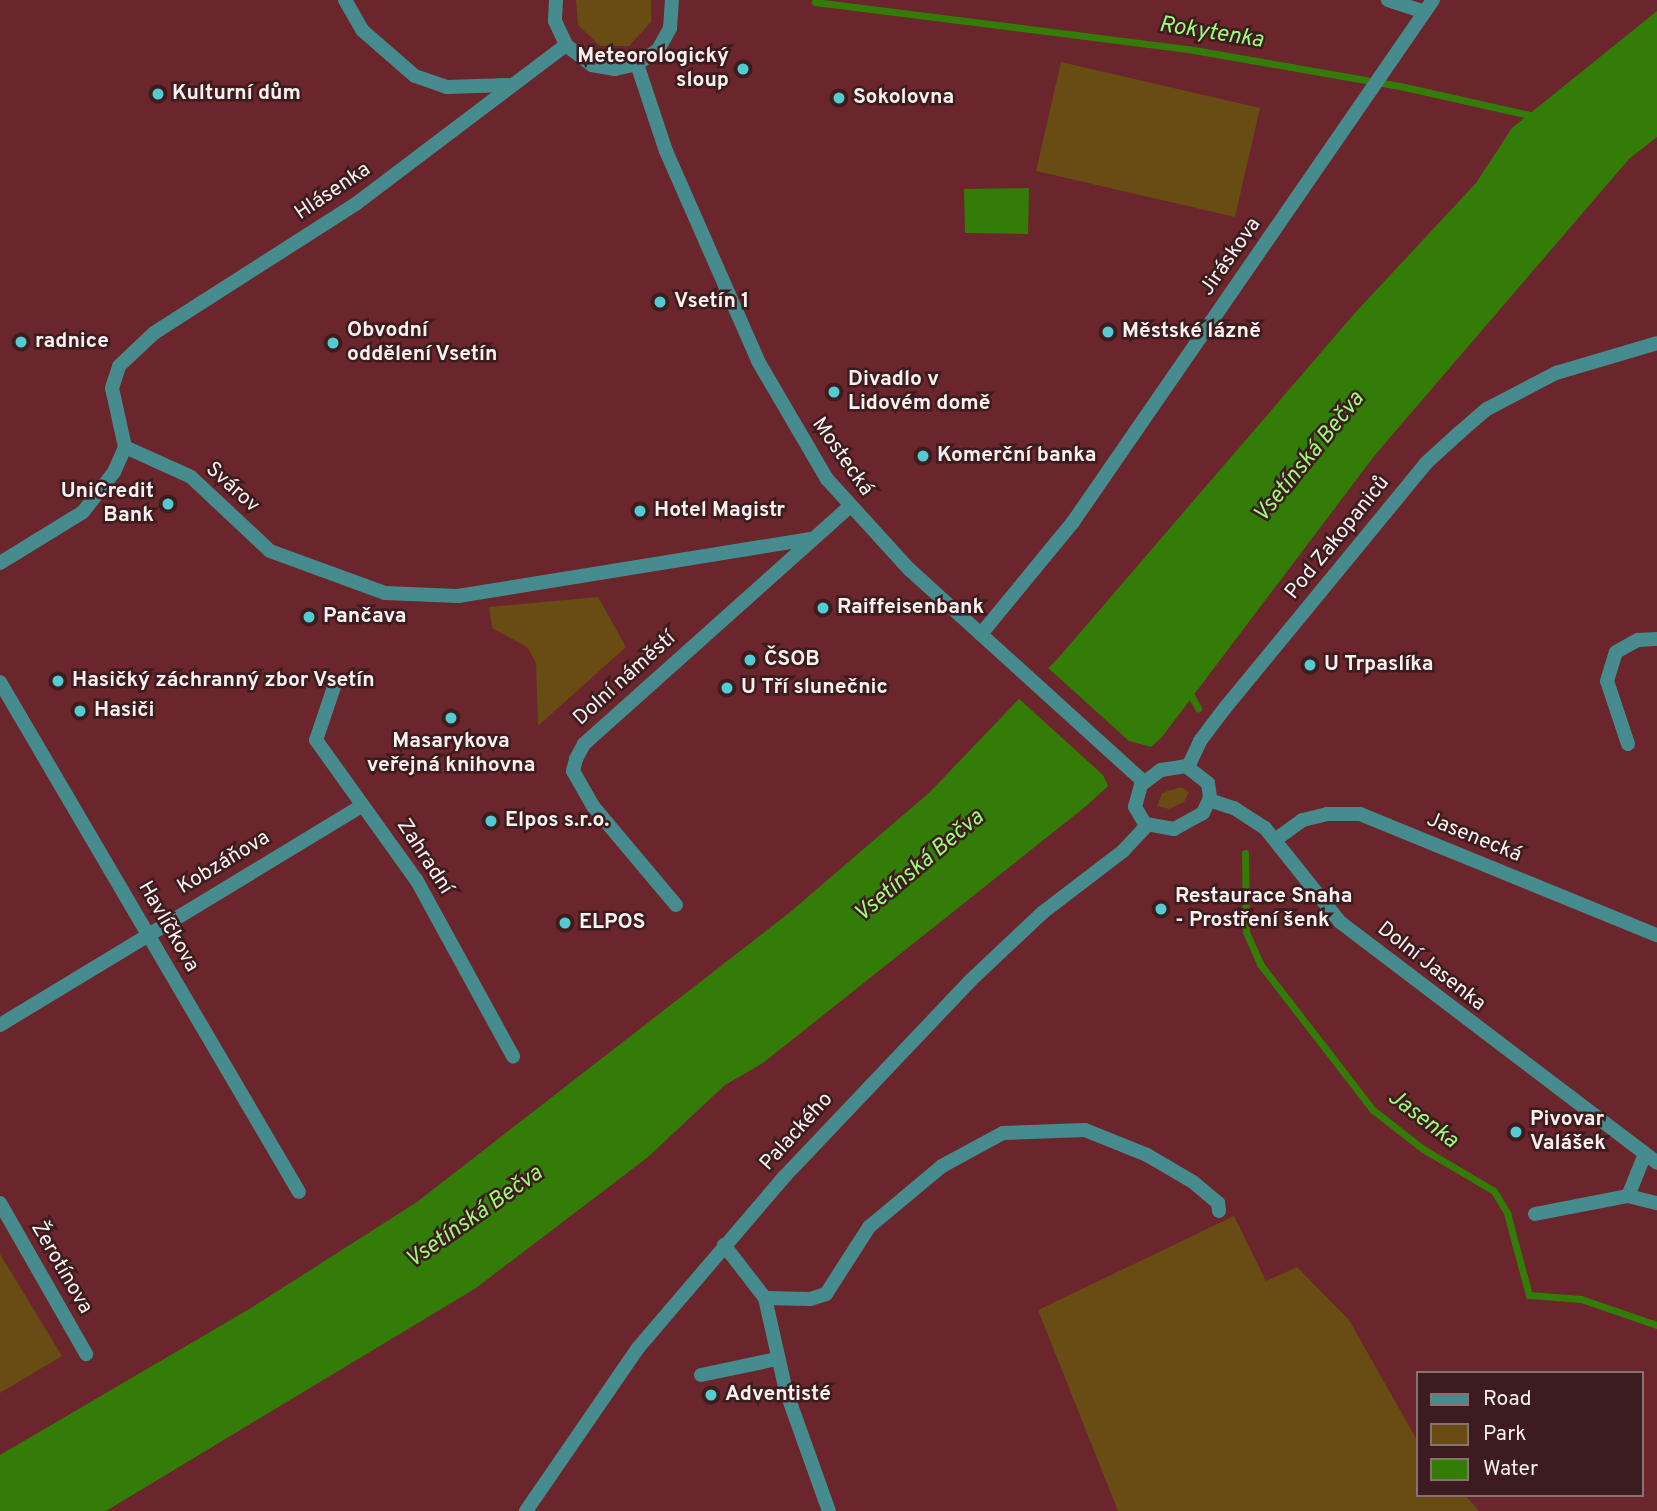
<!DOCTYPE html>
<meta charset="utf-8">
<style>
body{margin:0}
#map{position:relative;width:1657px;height:1511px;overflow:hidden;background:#6b252c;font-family:Overpass,sans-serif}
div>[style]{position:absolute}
.green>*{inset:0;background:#694b14}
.water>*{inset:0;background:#337c07}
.pier>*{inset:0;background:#6b252c}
.stream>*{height:7px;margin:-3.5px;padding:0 3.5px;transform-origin:3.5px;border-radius:3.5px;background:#337c07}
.minor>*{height:14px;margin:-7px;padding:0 7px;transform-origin:7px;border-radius:7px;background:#468c8e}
.tertiary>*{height:14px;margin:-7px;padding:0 7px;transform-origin:7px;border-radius:7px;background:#468c8e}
.dots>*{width:19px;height:19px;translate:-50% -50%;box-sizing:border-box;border:4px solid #3c1c1e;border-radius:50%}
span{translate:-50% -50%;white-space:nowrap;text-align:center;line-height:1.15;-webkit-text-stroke:5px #3c1c1e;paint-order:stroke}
.poi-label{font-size:21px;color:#f9f0f0;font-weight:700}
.right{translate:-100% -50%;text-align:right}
.left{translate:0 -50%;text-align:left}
.street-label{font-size:21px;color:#f9f0f0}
.water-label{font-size:23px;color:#9dfb7a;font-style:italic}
.legend{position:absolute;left:1416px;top:1371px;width:228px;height:126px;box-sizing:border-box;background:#3c1c1e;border:2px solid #887172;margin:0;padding:9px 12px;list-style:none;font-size:21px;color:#f9f0f0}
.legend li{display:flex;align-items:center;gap:14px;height:35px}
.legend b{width:35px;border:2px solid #887172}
</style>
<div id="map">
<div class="green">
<div style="clip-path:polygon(576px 0,651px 0,651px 22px,629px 46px,600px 46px,578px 25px)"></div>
<div style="clip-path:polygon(1061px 62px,1260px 108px,1235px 217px,1036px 171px)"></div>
<div style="clip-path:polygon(598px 597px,626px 647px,538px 726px,536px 663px,527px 647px,492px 628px,489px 607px)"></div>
<div style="clip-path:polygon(1181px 787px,1189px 792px,1184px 802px,1169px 809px,1157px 806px,1162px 793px)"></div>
<div style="clip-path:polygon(1234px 1216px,1266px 1281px,1297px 1267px,1349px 1320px,1417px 1440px,1417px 1495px,1465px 1495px,1479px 1511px,1118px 1511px,1038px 1310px)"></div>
<div style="clip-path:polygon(0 1254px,62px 1356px,0 1393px)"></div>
</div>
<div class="water">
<div style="clip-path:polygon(1657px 11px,1657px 137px,1629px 159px,1375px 455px,1162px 737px,1085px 807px,763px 1063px,725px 1085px,648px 1157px,476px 1288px,106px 1511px,0 1511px,0 1455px,251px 1308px,417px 1202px,789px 913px,930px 792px,1060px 656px,1354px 314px,1476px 183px,1512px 128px)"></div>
<div style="clip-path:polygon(1029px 188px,1028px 234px,965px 233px,964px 189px)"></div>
</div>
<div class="pier">
<div style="clip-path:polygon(1046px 666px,1129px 741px,1155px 748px,1110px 790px,1103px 775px,1017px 697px)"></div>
</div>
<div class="stream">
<div style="left:815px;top:2px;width:376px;rotate:7.2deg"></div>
<div style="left:1188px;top:49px;width:215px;rotate:9.9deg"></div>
<div style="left:1400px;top:86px;width:142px;rotate:12.6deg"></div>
<div style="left:1188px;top:690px;width:21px;rotate:61deg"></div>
<div style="left:1245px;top:853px;width:79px;rotate:89.3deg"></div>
<div style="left:1246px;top:932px;width:35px;rotate:66deg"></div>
<div style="left:1260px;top:964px;width:185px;rotate:52.3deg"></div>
<div style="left:1373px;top:1110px;width:63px;rotate:38deg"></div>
<div style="left:1423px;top:1149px;width:82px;rotate:30.6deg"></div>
<div style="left:1494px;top:1191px;width:26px;rotate:59deg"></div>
<div style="left:1507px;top:1213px;width:85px;rotate:75deg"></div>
<div style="left:1529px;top:1295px;width:52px;rotate:4.4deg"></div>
<div style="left:1581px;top:1299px;width:80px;rotate:18.9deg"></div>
</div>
<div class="minor">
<div style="left:345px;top:0;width:34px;rotate:60deg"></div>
<div style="left:362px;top:30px;width:70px;rotate:41deg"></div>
<div style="left:415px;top:76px;width:34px;rotate:19deg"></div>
<div style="left:447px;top:87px;width:61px;rotate:-1.9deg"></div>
<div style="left:1388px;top:0;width:38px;rotate:18deg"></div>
<div style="left:125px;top:447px;width:72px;rotate:24.4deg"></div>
<div style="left:191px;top:477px;width:108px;rotate:43.1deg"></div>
<div style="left:270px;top:551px;width:122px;rotate:20.1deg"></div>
<div style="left:385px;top:593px;width:73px;rotate:2.4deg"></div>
<div style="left:458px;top:596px;width:356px;rotate:-9.2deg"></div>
<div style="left:125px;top:447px;width:60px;rotate:-102.4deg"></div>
<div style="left:112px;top:388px;width:23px;rotate:-72deg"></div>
<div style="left:119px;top:366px;width:48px;rotate:-43.3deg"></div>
<div style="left:154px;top:333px;width:241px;rotate:-32.6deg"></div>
<div style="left:357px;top:203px;width:262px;rotate:-37.1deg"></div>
<div style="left:0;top:563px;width:97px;rotate:-31.6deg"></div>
<div style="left:83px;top:512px;width:51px;rotate:-52.2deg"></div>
<div style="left:114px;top:472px;width:27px;rotate:-66deg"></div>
<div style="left:981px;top:634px;width:145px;rotate:-50.6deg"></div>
<div style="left:1073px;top:522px;width:634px;rotate:-55.41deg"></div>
<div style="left:0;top:682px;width:591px;rotate:59.62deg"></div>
<div style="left:335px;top:684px;width:59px;rotate:108.7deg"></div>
<div style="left:316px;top:740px;width:173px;rotate:54.4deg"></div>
<div style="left:417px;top:881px;width:200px;rotate:61.3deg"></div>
<div style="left:1628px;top:744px;width:66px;rotate:-108.4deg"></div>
<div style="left:1607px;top:681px;width:30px;rotate:-73deg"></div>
<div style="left:1616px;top:652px;width:25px;rotate:-29deg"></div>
<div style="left:1638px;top:640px;width:19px;rotate:-3deg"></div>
<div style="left:1275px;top:840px;width:34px;rotate:-36deg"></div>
<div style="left:1303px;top:820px;width:25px;rotate:-14deg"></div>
<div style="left:1327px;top:814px;width:33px"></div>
<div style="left:1360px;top:814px;width:321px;rotate:22.2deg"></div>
<div style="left:676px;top:905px;width:129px;rotate:-130deg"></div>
<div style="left:593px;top:806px;width:40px;rotate:-119.7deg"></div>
<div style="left:573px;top:771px;width:12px;rotate:-76deg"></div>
<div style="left:576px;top:759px;width:17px;rotate:-62deg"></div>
<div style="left:584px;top:744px;width:356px;rotate:-41.8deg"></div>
<div style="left:0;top:1025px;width:424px;rotate:-31.2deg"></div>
<div style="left:1645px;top:1154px;width:45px;rotate:112deg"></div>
<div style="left:1628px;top:1196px;width:30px;rotate:14deg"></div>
<div style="left:0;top:1203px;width:174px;rotate:60.3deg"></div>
<div style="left:1535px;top:1214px;width:95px;rotate:-11deg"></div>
<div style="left:724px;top:1245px;width:67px;rotate:52.3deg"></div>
<div style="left:765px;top:1298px;width:95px;rotate:77.3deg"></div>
<div style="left:786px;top:1391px;width:127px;rotate:70.3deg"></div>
<div style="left:765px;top:1298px;width:45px;rotate:1.3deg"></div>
<div style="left:810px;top:1299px;width:17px;rotate:-17deg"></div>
<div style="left:826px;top:1294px;width:80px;rotate:-57.3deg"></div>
<div style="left:869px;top:1227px;width:95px;rotate:-39.9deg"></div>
<div style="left:942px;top:1166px;width:69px;rotate:-28.4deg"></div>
<div style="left:1003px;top:1133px;width:82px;rotate:-2.1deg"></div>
<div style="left:1085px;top:1130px;width:67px;rotate:22deg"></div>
<div style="left:1147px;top:1155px;width:53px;rotate:30.4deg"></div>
<div style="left:1193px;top:1182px;width:33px;rotate:40deg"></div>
<div style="left:1218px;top:1203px;width:8px;rotate:83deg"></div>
<div style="left:701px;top:1375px;width:78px;rotate:-11.9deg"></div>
</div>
<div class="tertiary">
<div style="left:556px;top:0;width:21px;rotate:93deg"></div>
<div style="left:555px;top:21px;width:26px;rotate:65deg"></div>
<div style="left:566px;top:45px;width:33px;rotate:38deg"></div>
<div style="left:592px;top:65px;width:23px;rotate:10deg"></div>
<div style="left:615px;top:69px;width:23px;rotate:-13deg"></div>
<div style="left:637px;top:64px;width:25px;rotate:-34deg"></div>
<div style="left:658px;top:50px;width:25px;rotate:-61deg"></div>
<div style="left:670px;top:28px;width:28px;rotate:-86deg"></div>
<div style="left:637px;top:64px;width:92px;rotate:71.6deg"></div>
<div style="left:666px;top:151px;width:229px;rotate:66.3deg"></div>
<div style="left:758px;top:361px;width:137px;rotate:59.7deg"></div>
<div style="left:827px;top:479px;width:122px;rotate:47.7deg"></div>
<div style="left:909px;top:569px;width:317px;rotate:42.2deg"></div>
<div style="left:1186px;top:766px;width:28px;rotate:38deg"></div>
<div style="left:1208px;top:783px;width:15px;rotate:82deg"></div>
<div style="left:1210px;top:798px;width:17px;rotate:115deg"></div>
<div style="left:1203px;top:813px;width:33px;rotate:151deg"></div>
<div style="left:1174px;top:829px;width:29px;rotate:-170deg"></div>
<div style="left:1145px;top:824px;width:20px;rotate:-120deg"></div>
<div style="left:1135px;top:807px;width:23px;rotate:-75deg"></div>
<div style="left:1141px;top:785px;width:25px;rotate:-37deg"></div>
<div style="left:1161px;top:770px;width:25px;rotate:-9deg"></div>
<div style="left:1188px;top:767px;width:29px;rotate:-65deg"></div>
<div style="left:1200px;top:741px;width:41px;rotate:-52.9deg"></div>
<div style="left:1225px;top:708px;width:317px;rotate:-50.6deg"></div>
<div style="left:1426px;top:463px;width:45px;rotate:-42.3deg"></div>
<div style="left:1459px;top:433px;width:37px;rotate:-41deg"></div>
<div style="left:1487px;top:409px;width:78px;rotate:-27.6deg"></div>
<div style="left:1556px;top:373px;width:105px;rotate:-16.5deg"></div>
<div style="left:1209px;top:800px;width:26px;rotate:18deg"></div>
<div style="left:1234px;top:808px;width:37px;rotate:33deg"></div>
<div style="left:1265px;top:828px;width:120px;rotate:51.4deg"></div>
<div style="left:1340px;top:922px;width:398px;rotate:37.2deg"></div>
<div style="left:526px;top:1511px;width:198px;rotate:-55.5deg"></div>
<div style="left:638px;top:1348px;width:226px;rotate:-49.5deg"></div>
<div style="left:785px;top:1176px;width:270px;rotate:-46.5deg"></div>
<div style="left:971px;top:980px;width:98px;rotate:-43.3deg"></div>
<div style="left:1042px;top:913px;width:102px;rotate:-37.4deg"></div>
<div style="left:1123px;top:851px;width:35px;rotate:-47deg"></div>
</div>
<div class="dots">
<div style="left:743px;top:69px;background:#52ccd0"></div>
<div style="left:158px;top:94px;background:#52ccd0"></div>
<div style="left:839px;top:98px;background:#52ccd0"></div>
<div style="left:660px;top:302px;background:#52ccd0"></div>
<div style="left:1108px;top:332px;background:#52ccd0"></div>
<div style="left:21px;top:342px;background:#52ccd0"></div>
<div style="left:333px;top:343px;background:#52ccd0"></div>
<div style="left:834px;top:392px;background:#52ccd0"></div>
<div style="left:923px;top:456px;background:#52ccd0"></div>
<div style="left:168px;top:504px;background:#52ccd0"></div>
<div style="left:640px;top:511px;background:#52ccd0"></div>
<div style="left:823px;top:608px;background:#52ccd0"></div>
<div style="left:309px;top:617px;background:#52ccd0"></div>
<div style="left:750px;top:660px;background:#52ccd0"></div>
<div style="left:1310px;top:665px;background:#52ccd0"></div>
<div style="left:58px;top:681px;background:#52ccd0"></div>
<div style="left:727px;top:688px;background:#52ccd0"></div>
<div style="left:80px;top:711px;background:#52ccd0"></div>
<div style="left:451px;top:718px;background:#52ccd0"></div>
<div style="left:491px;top:821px;background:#52ccd0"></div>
<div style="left:1161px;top:909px;background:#52ccd0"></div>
<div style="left:565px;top:923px;background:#52ccd0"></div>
<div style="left:1516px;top:1132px;background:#52ccd0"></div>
<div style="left:711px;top:1395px;background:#52ccd0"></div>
</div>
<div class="poi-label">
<span class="right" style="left:729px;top:69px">Meteorologický<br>sloup</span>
<span class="left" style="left:172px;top:94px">Kulturní dům</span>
<span class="left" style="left:853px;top:98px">Sokolovna</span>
<span class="left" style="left:674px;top:302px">Vsetín 1</span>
<span class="left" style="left:347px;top:343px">Obvodní<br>oddělení Vsetín</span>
<span class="left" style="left:1122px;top:332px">Městské lázně</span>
<span class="left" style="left:35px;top:342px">radnice</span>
<span class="left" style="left:848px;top:392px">Divadlo v<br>Lidovém domě</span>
<span class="left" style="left:937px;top:456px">Komerční banka</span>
<span class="right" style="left:154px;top:504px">UniCredit<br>Bank</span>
<span class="left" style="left:654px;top:511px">Hotel Magistr</span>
<span class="left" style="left:837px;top:608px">Raiffeisenbank</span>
<span class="left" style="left:323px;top:617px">Pančava</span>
<span class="left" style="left:764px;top:660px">ČSOB</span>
<span class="left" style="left:1324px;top:665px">U Trpaslíka</span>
<span class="left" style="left:72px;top:681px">Hasičký záchranný zbor Vsetín</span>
<span class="left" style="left:741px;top:688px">U Tří slunečnic</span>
<span class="left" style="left:94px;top:711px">Hasiči</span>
<span style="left:451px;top:754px">Masarykova<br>veřejná knihovna</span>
<span class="left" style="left:505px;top:821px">Elpos s.r.o.</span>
<span class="left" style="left:1175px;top:909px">Restaurace Snaha<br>- Prostření šenk</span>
<span class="left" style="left:579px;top:923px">ELPOS</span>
<span class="left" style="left:1530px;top:1132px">Pivovar<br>Valášek</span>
<span class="left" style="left:725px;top:1395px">Adventisté</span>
</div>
<div class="street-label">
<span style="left:333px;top:192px;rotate:-34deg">Hlásenka</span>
<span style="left:1231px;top:257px;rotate:-55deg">Jiráskova</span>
<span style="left:842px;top:457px;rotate:55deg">Mostecká</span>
<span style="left:232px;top:488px;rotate:42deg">Svárov</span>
<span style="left:1338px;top:538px;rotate:-51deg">Pod Zakopaniců</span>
<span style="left:625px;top:679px;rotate:-42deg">Dolní náměstí</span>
<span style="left:1474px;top:838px;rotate:22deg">Jasenecká</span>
<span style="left:424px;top:857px;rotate:57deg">Zahradní</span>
<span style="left:224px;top:863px;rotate:-31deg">Kobzáňova</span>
<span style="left:168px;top:927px;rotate:60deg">Havlíčkova</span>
<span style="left:1431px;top:967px;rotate:38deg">Dolní Jasenka</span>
<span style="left:797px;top:1132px;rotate:-48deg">Palackého</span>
<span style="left:61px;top:1268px;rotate:60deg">Žerotínova</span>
</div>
<div class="water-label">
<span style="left:1211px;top:34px;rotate:9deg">Rokytenka</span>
<span style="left:1310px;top:458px;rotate:-51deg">Vsetínská Bečva</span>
<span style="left:920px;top:867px;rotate:-40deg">Vsetínská Bečva</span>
<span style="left:1422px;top:1120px;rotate:37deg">Jasenka</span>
<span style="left:475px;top:1218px;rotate:-35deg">Vsetínská Bečva</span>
</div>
<ul class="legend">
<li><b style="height:9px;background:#468c8e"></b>Road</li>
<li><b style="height:19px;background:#694b14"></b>Park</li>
<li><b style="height:19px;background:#337c07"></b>Water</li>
</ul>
</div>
